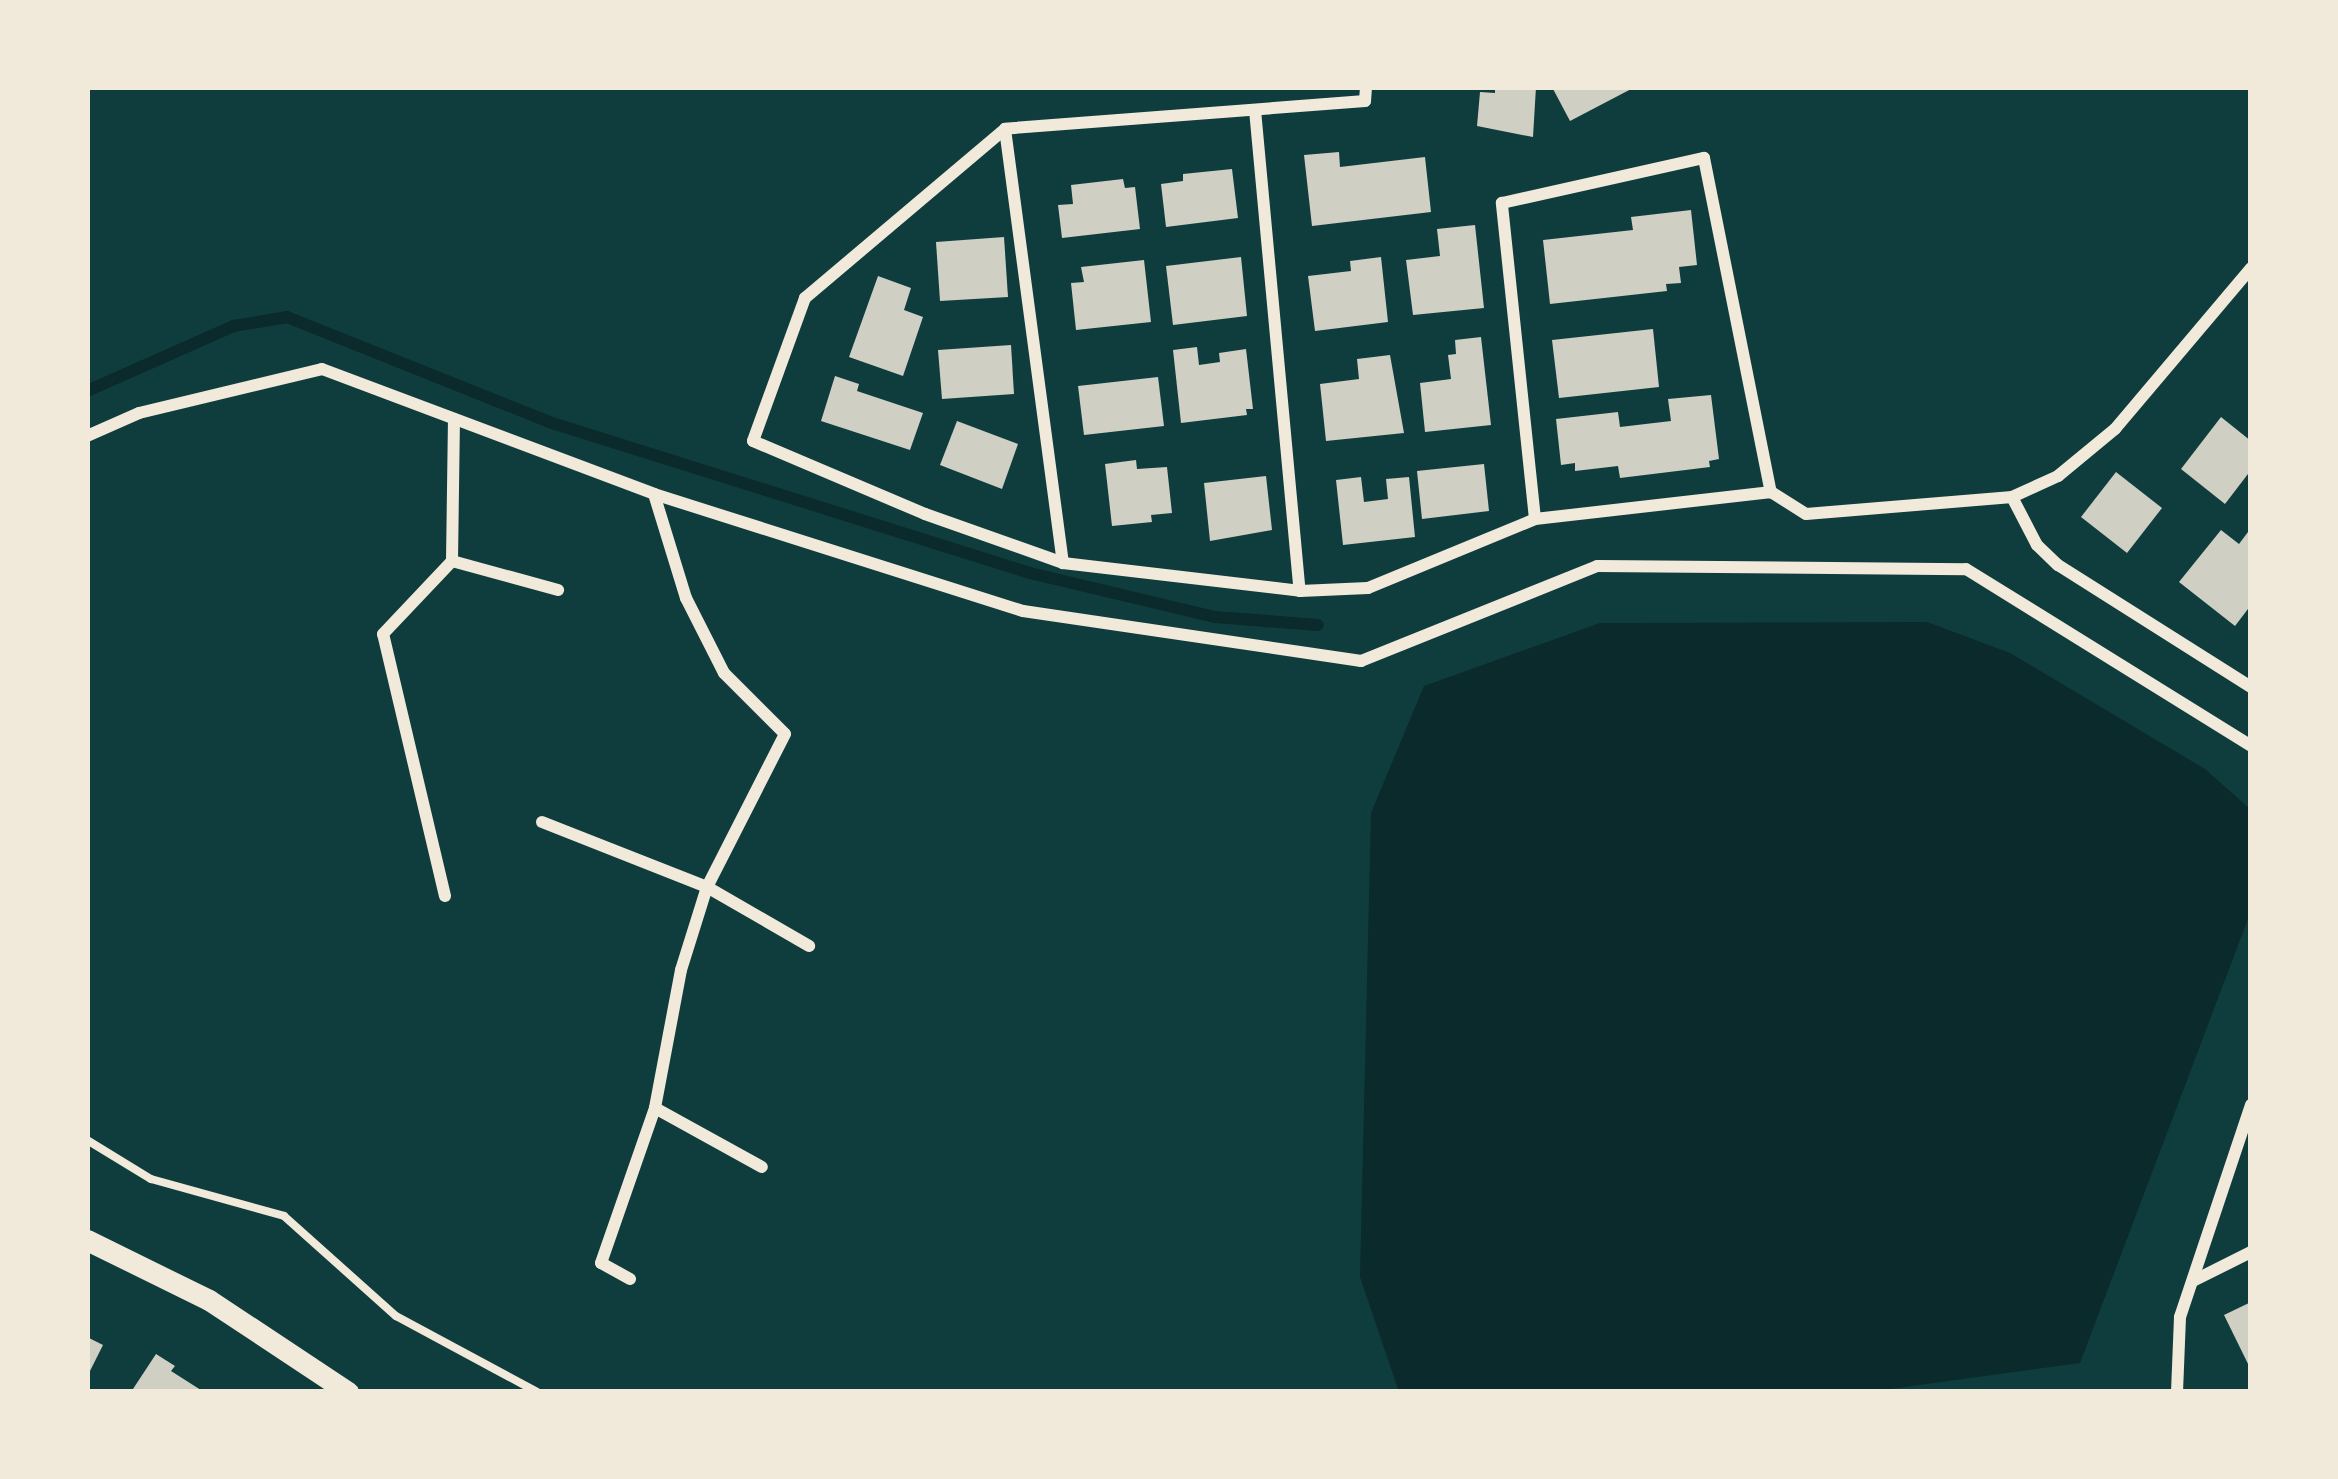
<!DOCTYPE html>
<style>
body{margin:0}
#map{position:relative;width:2338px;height:1479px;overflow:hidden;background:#0f3d3e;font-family:Barlow,sans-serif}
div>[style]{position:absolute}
.water>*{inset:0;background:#0a2a2b}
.stream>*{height:12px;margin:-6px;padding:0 6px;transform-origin:6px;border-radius:6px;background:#0a2a2b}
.building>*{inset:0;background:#cfcfc3}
.path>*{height:8px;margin:-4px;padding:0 4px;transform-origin:4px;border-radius:4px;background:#f1e9da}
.minor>*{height:12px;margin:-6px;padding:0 6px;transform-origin:6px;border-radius:6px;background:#f1e9da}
.tertiary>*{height:21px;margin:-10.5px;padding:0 10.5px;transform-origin:10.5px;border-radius:10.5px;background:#f1e9da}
span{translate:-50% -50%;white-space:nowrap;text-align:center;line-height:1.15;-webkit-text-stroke:9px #f1e9da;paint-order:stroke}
.frame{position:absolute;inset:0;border:90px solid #f1e9da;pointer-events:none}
</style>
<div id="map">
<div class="water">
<div style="clip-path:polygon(1927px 622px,2010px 653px,2205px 769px,2251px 810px,2251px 911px,2080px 1363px,1868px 1392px,1399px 1392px,1360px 1277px,1371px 813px,1424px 686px,1600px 623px)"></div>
</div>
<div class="stream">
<div style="left:87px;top:391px;width:161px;rotate:-23.9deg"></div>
<div style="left:234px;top:326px;width:54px;rotate:-9.6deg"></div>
<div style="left:287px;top:317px;width:285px;rotate:21.8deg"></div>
<div style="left:552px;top:423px;width:501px;rotate:17.42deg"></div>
<div style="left:1030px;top:573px;width:190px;rotate:13.4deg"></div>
<div style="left:1215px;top:617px;width:103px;rotate:4.4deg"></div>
</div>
<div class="building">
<div style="clip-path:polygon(1495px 87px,1536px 87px,1533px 137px,1477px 126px,1480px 92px,1495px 93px)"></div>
<div style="clip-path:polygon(1552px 87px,1635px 87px,1570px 121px)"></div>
<div style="clip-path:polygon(1339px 152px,1340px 167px,1425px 157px,1431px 212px,1312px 226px,1304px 155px)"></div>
<div style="clip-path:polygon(1232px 169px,1238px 218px,1166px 227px,1161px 184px,1183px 181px,1183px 174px)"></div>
<div style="clip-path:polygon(1123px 179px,1125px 188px,1135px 187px,1140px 229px,1062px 238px,1058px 205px,1073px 204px,1071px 185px)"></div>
<div style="clip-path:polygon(1691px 210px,1697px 265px,1679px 267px,1681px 283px,1666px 284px,1667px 291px,1550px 304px,1543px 240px,1633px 230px,1631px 217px)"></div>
<div style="clip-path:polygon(1475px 225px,1484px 308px,1413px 315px,1406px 260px,1440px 256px,1437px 229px)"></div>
<div style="clip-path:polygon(1004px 237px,1008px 297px,940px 301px,936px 242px)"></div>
<div style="clip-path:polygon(1241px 257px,1247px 316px,1173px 325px,1166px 266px)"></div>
<div style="clip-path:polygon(1381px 257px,1388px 322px,1315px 331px,1308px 276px,1351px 271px,1350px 261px)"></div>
<div style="clip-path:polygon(1144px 260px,1151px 322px,1076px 330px,1071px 283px,1084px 282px,1081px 267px)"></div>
<div style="clip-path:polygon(878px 276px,911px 288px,904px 310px,923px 317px,903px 376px,849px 357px)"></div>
<div style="clip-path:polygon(1653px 329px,1659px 387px,1559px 398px,1552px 340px)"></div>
<div style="clip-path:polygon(1481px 337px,1491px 425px,1425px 432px,1420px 383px,1451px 379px,1448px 355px,1456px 354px,1455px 340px)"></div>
<div style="clip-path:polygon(1011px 345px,1014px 394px,942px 399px,938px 350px)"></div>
<div style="clip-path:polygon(1197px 347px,1199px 365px,1220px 362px,1219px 353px,1246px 349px,1253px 409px,1246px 409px,1247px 415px,1181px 423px,1173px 350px)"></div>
<div style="clip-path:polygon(1390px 355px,1404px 433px,1326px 441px,1320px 384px,1359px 379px,1357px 359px)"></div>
<div style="clip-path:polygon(835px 376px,859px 384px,857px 391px,923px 413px,910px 450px,821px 421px)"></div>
<div style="clip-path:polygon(1158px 377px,1164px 426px,1084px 435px,1078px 386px)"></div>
<div style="clip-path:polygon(1711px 395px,1719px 459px,1709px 461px,1710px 467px,1620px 478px,1618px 466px,1575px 471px,1575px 463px,1561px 465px,1556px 419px,1618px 412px,1620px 427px,1671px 421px,1668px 399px)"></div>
<div style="clip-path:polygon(2221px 417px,2251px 441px,2251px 470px,2225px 504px,2181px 469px)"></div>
<div style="clip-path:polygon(957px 421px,1018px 444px,1002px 489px,940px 465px)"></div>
<div style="clip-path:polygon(1136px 460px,1137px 469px,1167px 467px,1172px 513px,1151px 515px,1152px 522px,1112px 526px,1105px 464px)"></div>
<div style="clip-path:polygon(1484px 464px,1489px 511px,1422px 519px,1417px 471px)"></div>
<div style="clip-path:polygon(2116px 472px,2162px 508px,2127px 553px,2081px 517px)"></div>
<div style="clip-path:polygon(1266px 476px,1272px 530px,1210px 541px,1204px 483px)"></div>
<div style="clip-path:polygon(1361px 477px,1364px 502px,1388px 499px,1386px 479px,1409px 477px,1415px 537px,1343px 545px,1336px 480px)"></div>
<div style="clip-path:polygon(2251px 528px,2251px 605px,2235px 626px,2179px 582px,2221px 530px,2239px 544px)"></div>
<div style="clip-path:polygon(2251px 1302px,2251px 1370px,2224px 1315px)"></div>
<div style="clip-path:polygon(87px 1337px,103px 1345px,87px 1377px)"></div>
<div style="clip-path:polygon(156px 1354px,175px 1366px,171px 1371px,204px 1392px,131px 1392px)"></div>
</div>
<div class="path">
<div style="left:87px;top:1140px;width:75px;rotate:31.4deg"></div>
<div style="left:151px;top:1179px;width:138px;rotate:15.5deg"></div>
<div style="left:284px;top:1216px;width:150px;rotate:41.8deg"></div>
<div style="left:396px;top:1316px;width:160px;rotate:28.3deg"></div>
</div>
<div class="minor">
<div style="left:1366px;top:87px;width:14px;rotate:94deg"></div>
<div style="left:1365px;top:101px;width:361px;rotate:175.6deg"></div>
<div style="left:1005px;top:129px;width:262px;rotate:139.8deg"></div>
<div style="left:805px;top:298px;width:152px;rotate:110deg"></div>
<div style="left:753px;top:441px;width:187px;rotate:23deg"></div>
<div style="left:925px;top:514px;width:146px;rotate:19.5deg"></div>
<div style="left:1063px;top:563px;width:239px;rotate:6.7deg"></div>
<div style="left:1300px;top:591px;width:68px;rotate:-2.5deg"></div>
<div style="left:1368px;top:588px;width:181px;rotate:-22.4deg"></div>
<div style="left:1535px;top:519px;width:238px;rotate:-6.5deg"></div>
<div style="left:1771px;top:492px;width:41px;rotate:32.2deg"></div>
<div style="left:1806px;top:514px;width:207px;rotate:-4.7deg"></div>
<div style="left:2012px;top:497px;width:54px;rotate:62.5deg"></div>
<div style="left:2037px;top:545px;width:29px;rotate:44deg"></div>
<div style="left:2058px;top:565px;width:228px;rotate:32.3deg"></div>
<div style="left:1255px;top:110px;width:483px;rotate:84.7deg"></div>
<div style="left:1005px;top:129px;width:438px;rotate:82.4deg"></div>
<div style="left:87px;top:436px;width:57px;rotate:-23.9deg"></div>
<div style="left:139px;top:413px;width:188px;rotate:-13.5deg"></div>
<div style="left:322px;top:369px;width:355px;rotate:20.6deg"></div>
<div style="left:654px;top:494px;width:387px;rotate:17.6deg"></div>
<div style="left:1023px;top:611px;width:342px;rotate:8.4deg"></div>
<div style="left:1361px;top:661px;width:254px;rotate:-21.9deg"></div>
<div style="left:1597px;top:566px;width:369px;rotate:0.5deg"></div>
<div style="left:1966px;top:569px;width:335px;rotate:31.8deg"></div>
<div style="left:654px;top:494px;width:109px;rotate:72.9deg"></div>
<div style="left:686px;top:598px;width:84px;rotate:63.1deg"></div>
<div style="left:724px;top:673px;width:86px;rotate:45deg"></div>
<div style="left:785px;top:734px;width:172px;rotate:117deg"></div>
<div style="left:707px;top:887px;width:87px;rotate:107.4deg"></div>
<div style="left:681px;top:970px;width:140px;rotate:100.7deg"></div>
<div style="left:655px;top:1108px;width:122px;rotate:28.9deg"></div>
<div style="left:2012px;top:497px;width:51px;rotate:-24.5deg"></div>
<div style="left:2058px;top:476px;width:74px;rotate:-39.5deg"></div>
<div style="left:2115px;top:429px;width:211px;rotate:-49.8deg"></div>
<div style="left:1535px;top:519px;width:318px;rotate:-96deg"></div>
<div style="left:1502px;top:203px;width:207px;rotate:-12.6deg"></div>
<div style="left:1704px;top:158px;width:341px;rotate:78.7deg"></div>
<div style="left:452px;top:561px;width:110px;rotate:15.3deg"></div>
<div style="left:542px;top:822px;width:177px;rotate:21.5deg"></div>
<div style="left:707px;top:887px;width:118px;rotate:30deg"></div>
<div style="left:445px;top:896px;width:269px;rotate:-103.3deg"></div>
<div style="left:383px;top:634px;width:100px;rotate:-46.6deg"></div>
<div style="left:452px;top:561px;width:142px;rotate:-89.2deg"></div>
<div style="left:630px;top:1279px;width:33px;rotate:-151deg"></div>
<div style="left:601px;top:1263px;width:164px;rotate:-70.8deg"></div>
<div style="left:2193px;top:1281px;width:65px;rotate:-26.6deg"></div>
<div style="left:2177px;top:1392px;width:75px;rotate:-87.7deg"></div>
<div style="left:2180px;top:1317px;width:224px;rotate:-71.5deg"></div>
</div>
<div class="tertiary">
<div style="left:87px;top:1240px;width:136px;rotate:26.2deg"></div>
<div style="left:209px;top:1300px;width:167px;rotate:33.5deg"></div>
</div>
<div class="frame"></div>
</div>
